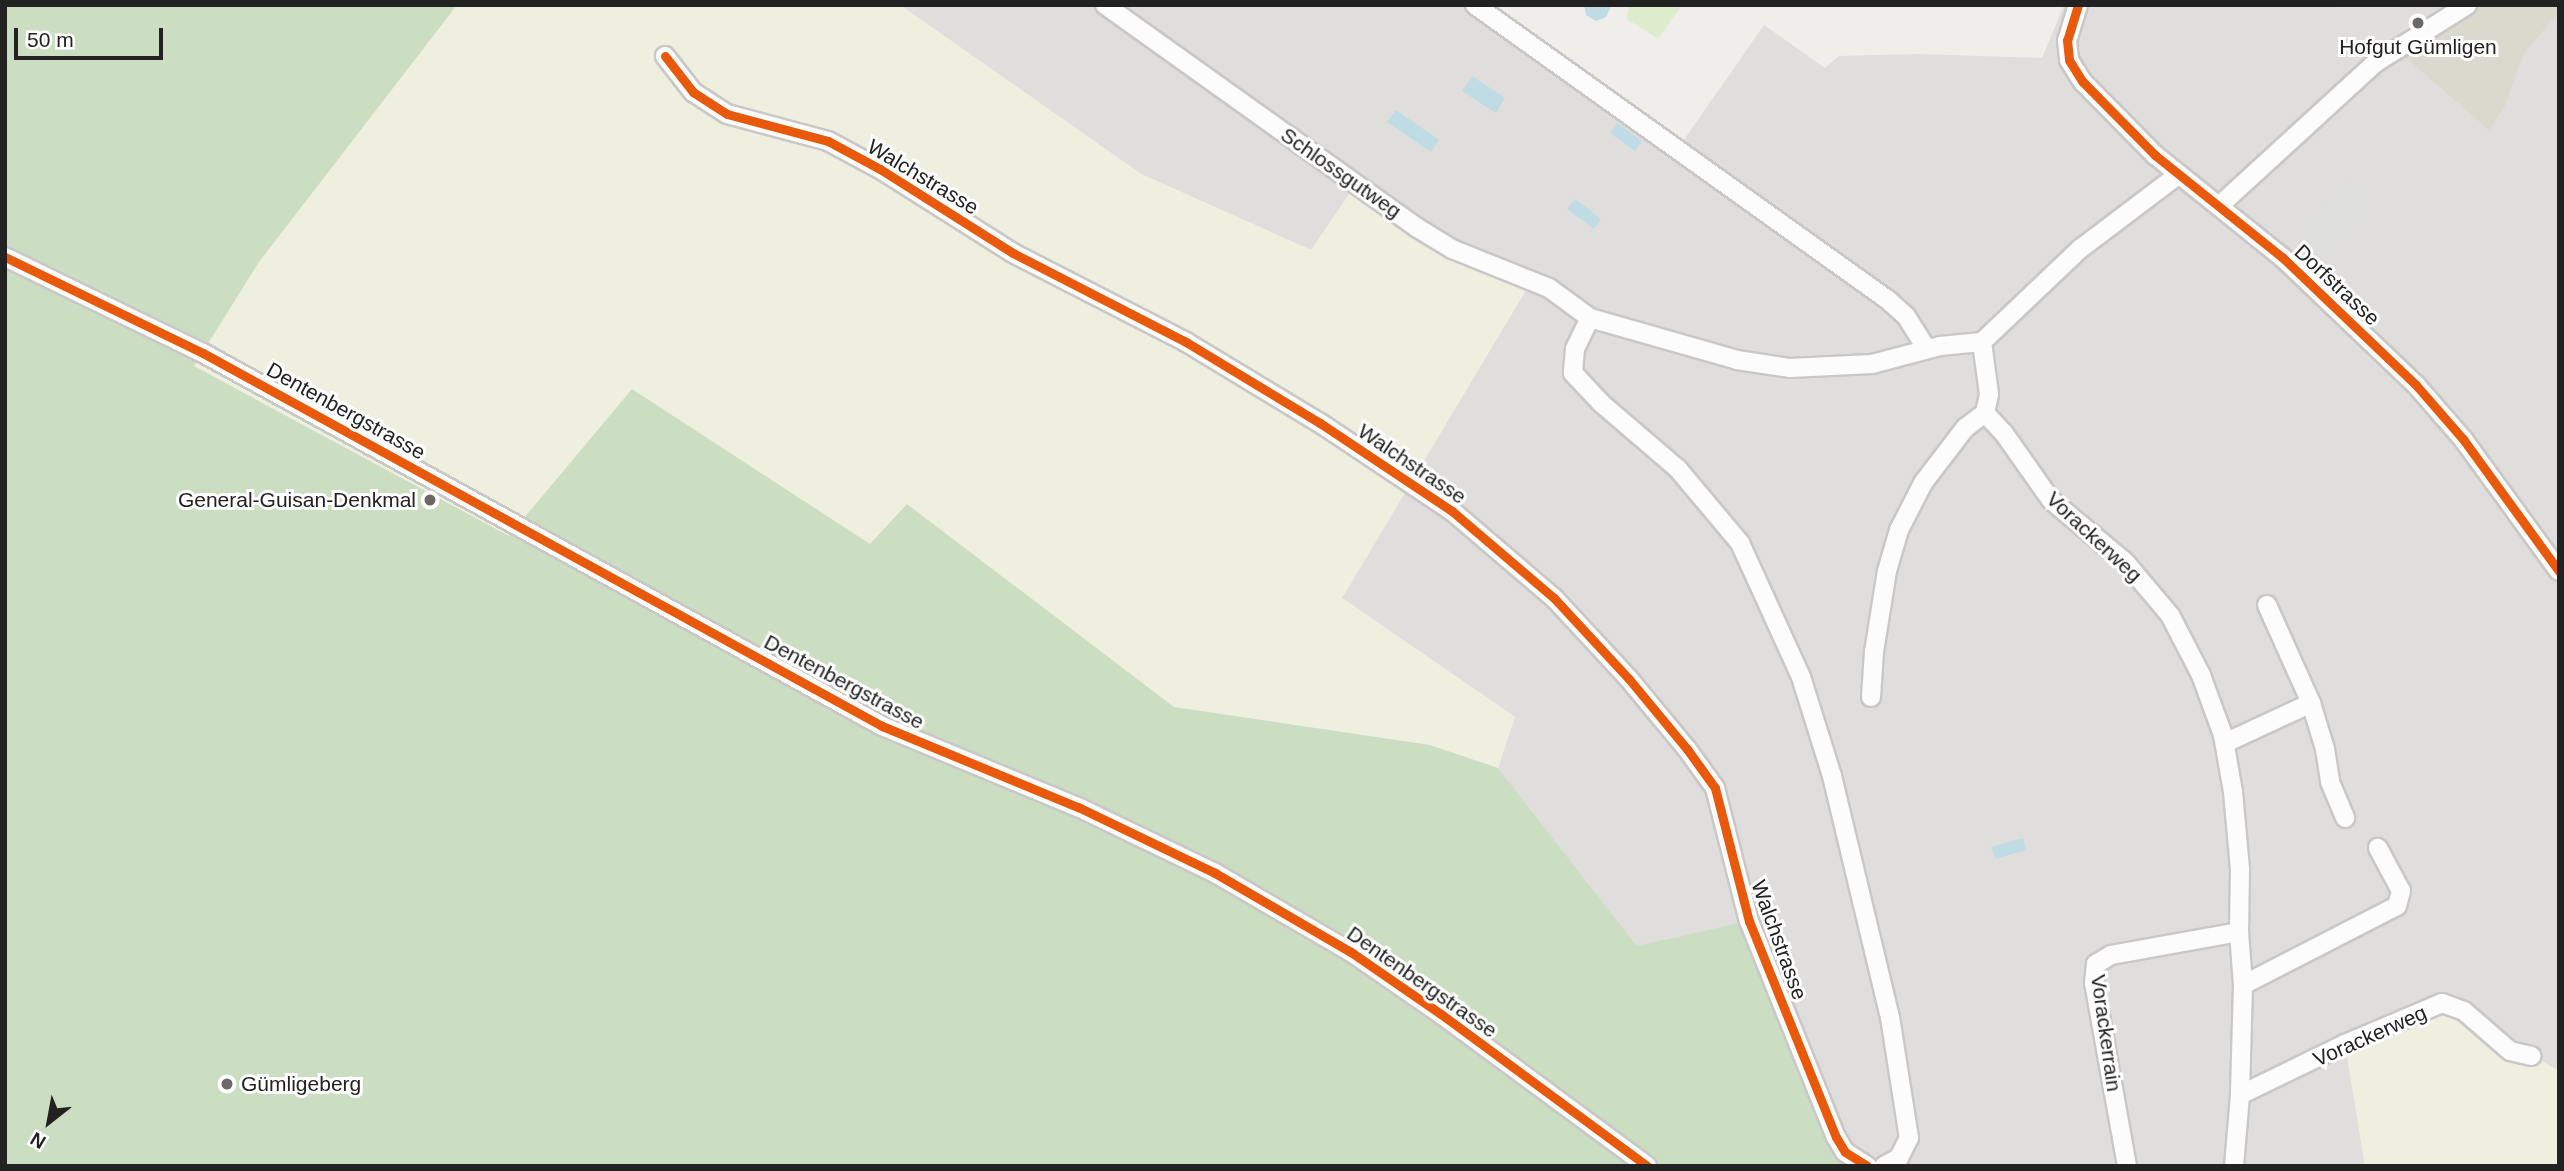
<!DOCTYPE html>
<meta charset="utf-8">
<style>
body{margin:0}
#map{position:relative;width:2564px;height:1171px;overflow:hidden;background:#f0eeeb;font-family:Arial,sans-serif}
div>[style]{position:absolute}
.residential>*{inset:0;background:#dfdedc}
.religious>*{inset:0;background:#dededc}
.construction>*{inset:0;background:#d9d9cd}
.farmland>*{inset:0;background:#efefdf}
.grass>*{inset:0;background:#ddeccb}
.forest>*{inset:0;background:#cbdec1}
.parking>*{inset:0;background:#e0dfde}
.water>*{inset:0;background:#bfdbe3}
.roads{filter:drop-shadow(2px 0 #c9c8c7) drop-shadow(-2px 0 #c9c8c7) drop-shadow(0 2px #c9c8c7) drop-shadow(0 -2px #c9c8c7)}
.minor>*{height:18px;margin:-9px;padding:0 9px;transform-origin:9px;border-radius:9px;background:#fdfcfc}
.cycleway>*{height:9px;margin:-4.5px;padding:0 4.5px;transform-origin:4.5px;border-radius:4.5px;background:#e8590c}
.dots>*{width:19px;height:19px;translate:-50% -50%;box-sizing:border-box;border:4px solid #fff;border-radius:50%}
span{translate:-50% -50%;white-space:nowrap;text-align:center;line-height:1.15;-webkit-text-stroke:6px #fff;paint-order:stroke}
.poi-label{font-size:21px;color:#222}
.right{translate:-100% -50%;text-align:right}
.left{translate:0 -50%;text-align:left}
.street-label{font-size:21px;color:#222}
.frame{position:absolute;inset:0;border:7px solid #222;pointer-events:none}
.north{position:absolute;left:14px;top:1087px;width:70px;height:70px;-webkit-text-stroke:5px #fff;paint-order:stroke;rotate:211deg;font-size:19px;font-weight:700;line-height:28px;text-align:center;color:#222}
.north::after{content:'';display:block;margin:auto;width:24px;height:32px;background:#222;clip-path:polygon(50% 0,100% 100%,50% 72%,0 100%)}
.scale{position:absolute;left:14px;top:28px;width:149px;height:32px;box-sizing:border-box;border:4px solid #222;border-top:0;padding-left:9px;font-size:21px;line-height:24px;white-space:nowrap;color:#222;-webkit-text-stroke:5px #fff;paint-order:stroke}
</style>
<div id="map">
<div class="residential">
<div style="clip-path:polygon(900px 5px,1475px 5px,1681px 144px,1764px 25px,1825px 68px,1839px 56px,1919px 54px,2042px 58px,2064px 5px,2559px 5px,2559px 1071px,2531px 1056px,2346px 1044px,2365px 1166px,1907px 1166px,1899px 1158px,1887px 1165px,1867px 1166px,1637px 946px,1498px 768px,1515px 717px,1342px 598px,1531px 282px,1469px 256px,1357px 185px,1311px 250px,1141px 174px)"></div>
</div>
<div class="religious">
<div style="clip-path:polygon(2347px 177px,2376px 203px,2325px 261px,2296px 236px)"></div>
</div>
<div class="construction">
<div style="clip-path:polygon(2480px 5px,2559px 5px,2559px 12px,2524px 53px,2504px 108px,2489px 130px,2403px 55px)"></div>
</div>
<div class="farmland">
<div style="clip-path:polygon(457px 5px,900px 5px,1141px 174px,1311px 250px,1356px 184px,1416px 227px,1531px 281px,1342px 598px,1515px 717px,1498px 768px,1430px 745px,1174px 707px,907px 504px,871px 545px,632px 390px,509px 536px,194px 366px,259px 262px)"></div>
<div style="clip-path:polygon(2442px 1003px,2559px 1071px,2559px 1166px,2365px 1166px,2345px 1044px)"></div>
</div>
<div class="grass">
<div style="clip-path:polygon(1629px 5px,1682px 5px,1658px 39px,1627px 19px)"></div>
</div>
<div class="forest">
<div style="clip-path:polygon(5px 5px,457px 5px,259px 262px,194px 366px,509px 536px,632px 389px,870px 544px,907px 504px,1174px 707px,1430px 745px,1498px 768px,1637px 946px,1749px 921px,1836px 1137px,1867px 1166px,5px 1165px)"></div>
</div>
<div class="parking">
<div style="clip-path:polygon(2340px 5px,2391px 5px,2415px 29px,2390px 43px,2374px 42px,2340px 9px)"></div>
</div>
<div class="water">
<div style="clip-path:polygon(1584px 5px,1610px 5px,1611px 7px,1606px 17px,1596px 21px,1586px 15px)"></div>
<div style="clip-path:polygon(1472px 76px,1505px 98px,1496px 113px,1462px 91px)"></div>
<div style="clip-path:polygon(1396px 110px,1439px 140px,1431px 152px,1387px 122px)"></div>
<div style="clip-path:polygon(1617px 123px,1642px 141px,1635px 151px,1610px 133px)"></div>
<div style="clip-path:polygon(1575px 199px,1601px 219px,1594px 229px,1567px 209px)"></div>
<div style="clip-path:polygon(2023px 838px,2026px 850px,1995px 859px,1991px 847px)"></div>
</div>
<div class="roads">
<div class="minor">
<div style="left:1105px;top:5px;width:382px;rotate:35.5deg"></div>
<div style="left:1416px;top:227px;width:42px;rotate:31.4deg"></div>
<div style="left:1452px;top:249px;width:105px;rotate:21.9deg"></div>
<div style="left:1549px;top:288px;width:51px;rotate:36.2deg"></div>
<div style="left:1590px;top:318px;width:153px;rotate:15.9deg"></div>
<div style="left:1737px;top:360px;width:54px;rotate:8.6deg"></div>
<div style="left:1790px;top:368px;width:82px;rotate:-2.8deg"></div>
<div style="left:1872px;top:364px;width:70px;rotate:-14.8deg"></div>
<div style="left:1940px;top:346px;width:42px;rotate:-5.4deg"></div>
<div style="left:1475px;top:5px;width:508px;rotate:35.54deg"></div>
<div style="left:1888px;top:300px;width:24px;rotate:42deg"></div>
<div style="left:1906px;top:316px;width:39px;rotate:58deg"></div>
<div style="left:2078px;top:5px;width:37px;rotate:107deg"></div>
<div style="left:2067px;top:40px;width:20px;rotate:84deg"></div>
<div style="left:2069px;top:60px;width:26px;rotate:58deg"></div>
<div style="left:2083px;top:82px;width:103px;rotate:45.4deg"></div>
<div style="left:2155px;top:155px;width:163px;rotate:38.8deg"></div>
<div style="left:2282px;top:257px;width:185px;rotate:43.7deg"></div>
<div style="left:2416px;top:385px;width:72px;rotate:49deg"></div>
<div style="left:2463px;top:439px;width:163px;rotate:54deg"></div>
<div style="left:665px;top:56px;width:46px;rotate:52.1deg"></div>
<div style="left:693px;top:92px;width:40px;rotate:32.9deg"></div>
<div style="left:727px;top:114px;width:105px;rotate:15deg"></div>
<div style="left:828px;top:141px;width:59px;rotate:28.3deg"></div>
<div style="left:880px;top:169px;width:157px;rotate:32.3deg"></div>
<div style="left:1013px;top:253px;width:195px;rotate:27.2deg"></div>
<div style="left:1186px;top:342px;width:157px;rotate:31.2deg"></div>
<div style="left:1320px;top:423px;width:159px;rotate:33.7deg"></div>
<div style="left:1452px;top:511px;width:134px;rotate:40.5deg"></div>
<div style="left:1554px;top:598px;width:110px;rotate:47.2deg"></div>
<div style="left:1629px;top:679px;width:91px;rotate:50.4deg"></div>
<div style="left:1687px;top:749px;width:48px;rotate:54.3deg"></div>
<div style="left:1715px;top:788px;width:137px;rotate:75.7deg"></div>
<div style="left:1749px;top:921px;width:233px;rotate:68.1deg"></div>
<div style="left:1836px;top:1137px;width:17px;rotate:59deg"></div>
<div style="left:1845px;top:1152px;width:26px;rotate:32deg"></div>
<div style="left:2219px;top:206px;width:212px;rotate:-42.5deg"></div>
<div style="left:2375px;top:63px;width:109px;rotate:-32.2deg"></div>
<div style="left:5px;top:257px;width:220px;rotate:25.9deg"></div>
<div style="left:203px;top:353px;width:775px;rotate:28.78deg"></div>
<div style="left:882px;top:726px;width:212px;rotate:22.5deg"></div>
<div style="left:1078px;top:807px;width:152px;rotate:25.7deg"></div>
<div style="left:1215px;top:873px;width:157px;rotate:30.2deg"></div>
<div style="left:1351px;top:952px;width:109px;rotate:34.6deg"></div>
<div style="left:1441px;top:1014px;width:256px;rotate:36.4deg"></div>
<div style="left:1590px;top:318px;width:34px;rotate:116deg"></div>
<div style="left:1575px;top:349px;width:24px;rotate:95deg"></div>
<div style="left:1573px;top:373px;width:41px;rotate:47deg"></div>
<div style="left:1601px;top:403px;width:101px;rotate:40.6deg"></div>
<div style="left:1678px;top:469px;width:97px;rotate:50deg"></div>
<div style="left:1740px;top:543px;width:147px;rotate:65.5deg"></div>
<div style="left:1801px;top:677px;width:104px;rotate:72.6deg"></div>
<div style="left:1832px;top:776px;width:248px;rotate:76.5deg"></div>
<div style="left:1890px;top:1017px;width:122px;rotate:81.1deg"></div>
<div style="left:1909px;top:1138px;width:22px;rotate:117deg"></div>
<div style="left:1899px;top:1158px;width:17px;rotate:152deg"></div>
<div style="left:1982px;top:342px;width:135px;rotate:-43.5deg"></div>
<div style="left:2080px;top:249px;width:124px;rotate:-37.1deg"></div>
<div style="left:1985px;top:413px;width:26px;rotate:47deg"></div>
<div style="left:2003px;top:432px;width:83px;rotate:54.8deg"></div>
<div style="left:2051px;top:500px;width:98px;rotate:40deg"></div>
<div style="left:2126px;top:563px;width:68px;rotate:49.8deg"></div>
<div style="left:2170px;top:615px;width:68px;rotate:62.7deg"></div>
<div style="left:2201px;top:675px;width:64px;rotate:69.9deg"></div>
<div style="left:2223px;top:735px;width:58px;rotate:80deg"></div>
<div style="left:2233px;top:792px;width:77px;rotate:84.8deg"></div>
<div style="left:2240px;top:869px;width:63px;rotate:90.9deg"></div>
<div style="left:2239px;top:932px;width:53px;rotate:85.7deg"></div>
<div style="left:2243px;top:985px;width:110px;rotate:91.6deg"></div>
<div style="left:2240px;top:1095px;width:71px;rotate:94.8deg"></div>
<div style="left:2267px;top:605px;width:107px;rotate:65.8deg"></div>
<div style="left:1871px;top:697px;width:45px;rotate:-86.2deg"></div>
<div style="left:1874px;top:652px;width:82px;rotate:-80.9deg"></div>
<div style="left:1887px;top:571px;width:43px;rotate:-73.7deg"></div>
<div style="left:1899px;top:530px;width:53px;rotate:-62.9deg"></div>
<div style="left:1923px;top:483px;width:69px;rotate:-52.6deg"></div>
<div style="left:1965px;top:428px;width:25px;rotate:-37deg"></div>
<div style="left:1985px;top:413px;width:19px;rotate:-78deg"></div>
<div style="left:1989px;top:394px;width:52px;rotate:-97.7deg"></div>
<div style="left:2225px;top:743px;width:95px;rotate:-24.9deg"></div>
<div style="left:2311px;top:703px;width:48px;rotate:73.1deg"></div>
<div style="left:2325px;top:749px;width:33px;rotate:81deg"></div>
<div style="left:2330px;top:782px;width:39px;rotate:67deg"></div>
<div style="left:2243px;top:985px;width:173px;rotate:-27.2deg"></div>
<div style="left:2397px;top:906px;width:16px;rotate:-75deg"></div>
<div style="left:2401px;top:891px;width:49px;rotate:-118.1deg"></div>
<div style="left:2240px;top:1095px;width:117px;rotate:-25.9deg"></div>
<div style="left:2345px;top:1044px;width:105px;rotate:-22.9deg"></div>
<div style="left:2442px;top:1003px;width:23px;rotate:20deg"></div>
<div style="left:2464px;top:1011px;width:61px;rotate:41deg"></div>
<div style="left:2510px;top:1051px;width:22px;rotate:13deg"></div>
<div style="left:2127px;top:1166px;width:186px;rotate:-100.2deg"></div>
<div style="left:2094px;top:983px;width:19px;rotate:-84deg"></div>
<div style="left:2096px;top:964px;width:17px;rotate:-31deg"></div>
<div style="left:2111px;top:955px;width:130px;rotate:-10.2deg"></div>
</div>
</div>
<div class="cycleway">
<div style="left:2078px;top:5px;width:37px;rotate:107deg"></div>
<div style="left:2067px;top:40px;width:20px;rotate:84deg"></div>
<div style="left:2069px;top:60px;width:26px;rotate:58deg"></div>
<div style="left:2083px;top:82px;width:103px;rotate:45.4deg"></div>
<div style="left:2155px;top:155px;width:163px;rotate:38.8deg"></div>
<div style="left:2282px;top:257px;width:185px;rotate:43.7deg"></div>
<div style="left:2416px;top:385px;width:72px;rotate:49deg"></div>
<div style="left:2463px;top:439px;width:163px;rotate:54deg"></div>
<div style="left:665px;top:56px;width:46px;rotate:52.1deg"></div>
<div style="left:693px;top:92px;width:40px;rotate:32.9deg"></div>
<div style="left:727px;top:114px;width:105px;rotate:15deg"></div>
<div style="left:828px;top:141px;width:59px;rotate:28.3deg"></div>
<div style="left:880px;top:169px;width:157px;rotate:32.3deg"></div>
<div style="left:1013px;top:253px;width:195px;rotate:27.2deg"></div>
<div style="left:1186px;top:342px;width:157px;rotate:31.2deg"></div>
<div style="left:1320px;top:423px;width:159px;rotate:33.7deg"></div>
<div style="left:1452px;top:511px;width:134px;rotate:40.5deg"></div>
<div style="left:1554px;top:598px;width:110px;rotate:47.2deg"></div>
<div style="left:1629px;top:679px;width:91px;rotate:50.4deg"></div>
<div style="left:1687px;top:749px;width:48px;rotate:54.3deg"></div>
<div style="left:1715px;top:788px;width:137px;rotate:75.7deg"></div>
<div style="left:1749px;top:921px;width:233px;rotate:68.1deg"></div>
<div style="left:1836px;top:1137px;width:17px;rotate:59deg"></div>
<div style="left:1845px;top:1152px;width:26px;rotate:32deg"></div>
<div style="left:5px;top:257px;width:220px;rotate:25.9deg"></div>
<div style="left:203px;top:353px;width:775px;rotate:28.78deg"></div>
<div style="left:882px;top:726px;width:212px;rotate:22.5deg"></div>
<div style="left:1078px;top:807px;width:152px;rotate:25.7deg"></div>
<div style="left:1215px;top:873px;width:157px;rotate:30.2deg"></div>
<div style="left:1351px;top:952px;width:109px;rotate:34.6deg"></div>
<div style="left:1441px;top:1014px;width:256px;rotate:36.4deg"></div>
</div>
<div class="dots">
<div style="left:2418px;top:23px;background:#6a6968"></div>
<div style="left:430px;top:500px;background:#6a6968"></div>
<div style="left:227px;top:1084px;background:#6a6968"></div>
</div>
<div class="poi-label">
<span style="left:2418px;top:47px">Hofgut Gümligen</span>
<span class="right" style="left:416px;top:500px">General-Guisan-Denkmal</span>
<span class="left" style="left:241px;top:1084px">Gümligeberg</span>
</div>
<div class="street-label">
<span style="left:1341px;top:173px;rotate:35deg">Schlossgutweg</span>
<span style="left:923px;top:177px;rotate:31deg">Walchstrasse</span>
<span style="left:2337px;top:285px;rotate:43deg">Dorfstrasse</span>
<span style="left:346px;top:411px;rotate:29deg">Dentenbergstrasse</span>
<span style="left:1412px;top:464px;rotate:34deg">Walchstrasse</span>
<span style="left:2094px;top:537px;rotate:43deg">Vorackerweg</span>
<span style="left:844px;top:682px;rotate:28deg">Dentenbergstrasse</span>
<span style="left:1779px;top:940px;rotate:70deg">Walchstrasse</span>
<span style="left:1422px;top:982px;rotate:35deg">Dentenbergstrasse</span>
<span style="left:2106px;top:1033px;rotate:82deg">Vorackerrain</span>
<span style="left:2370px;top:1036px;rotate:-24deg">Vorackerweg</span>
</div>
<div class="frame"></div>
<div class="north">N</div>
<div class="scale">50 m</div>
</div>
